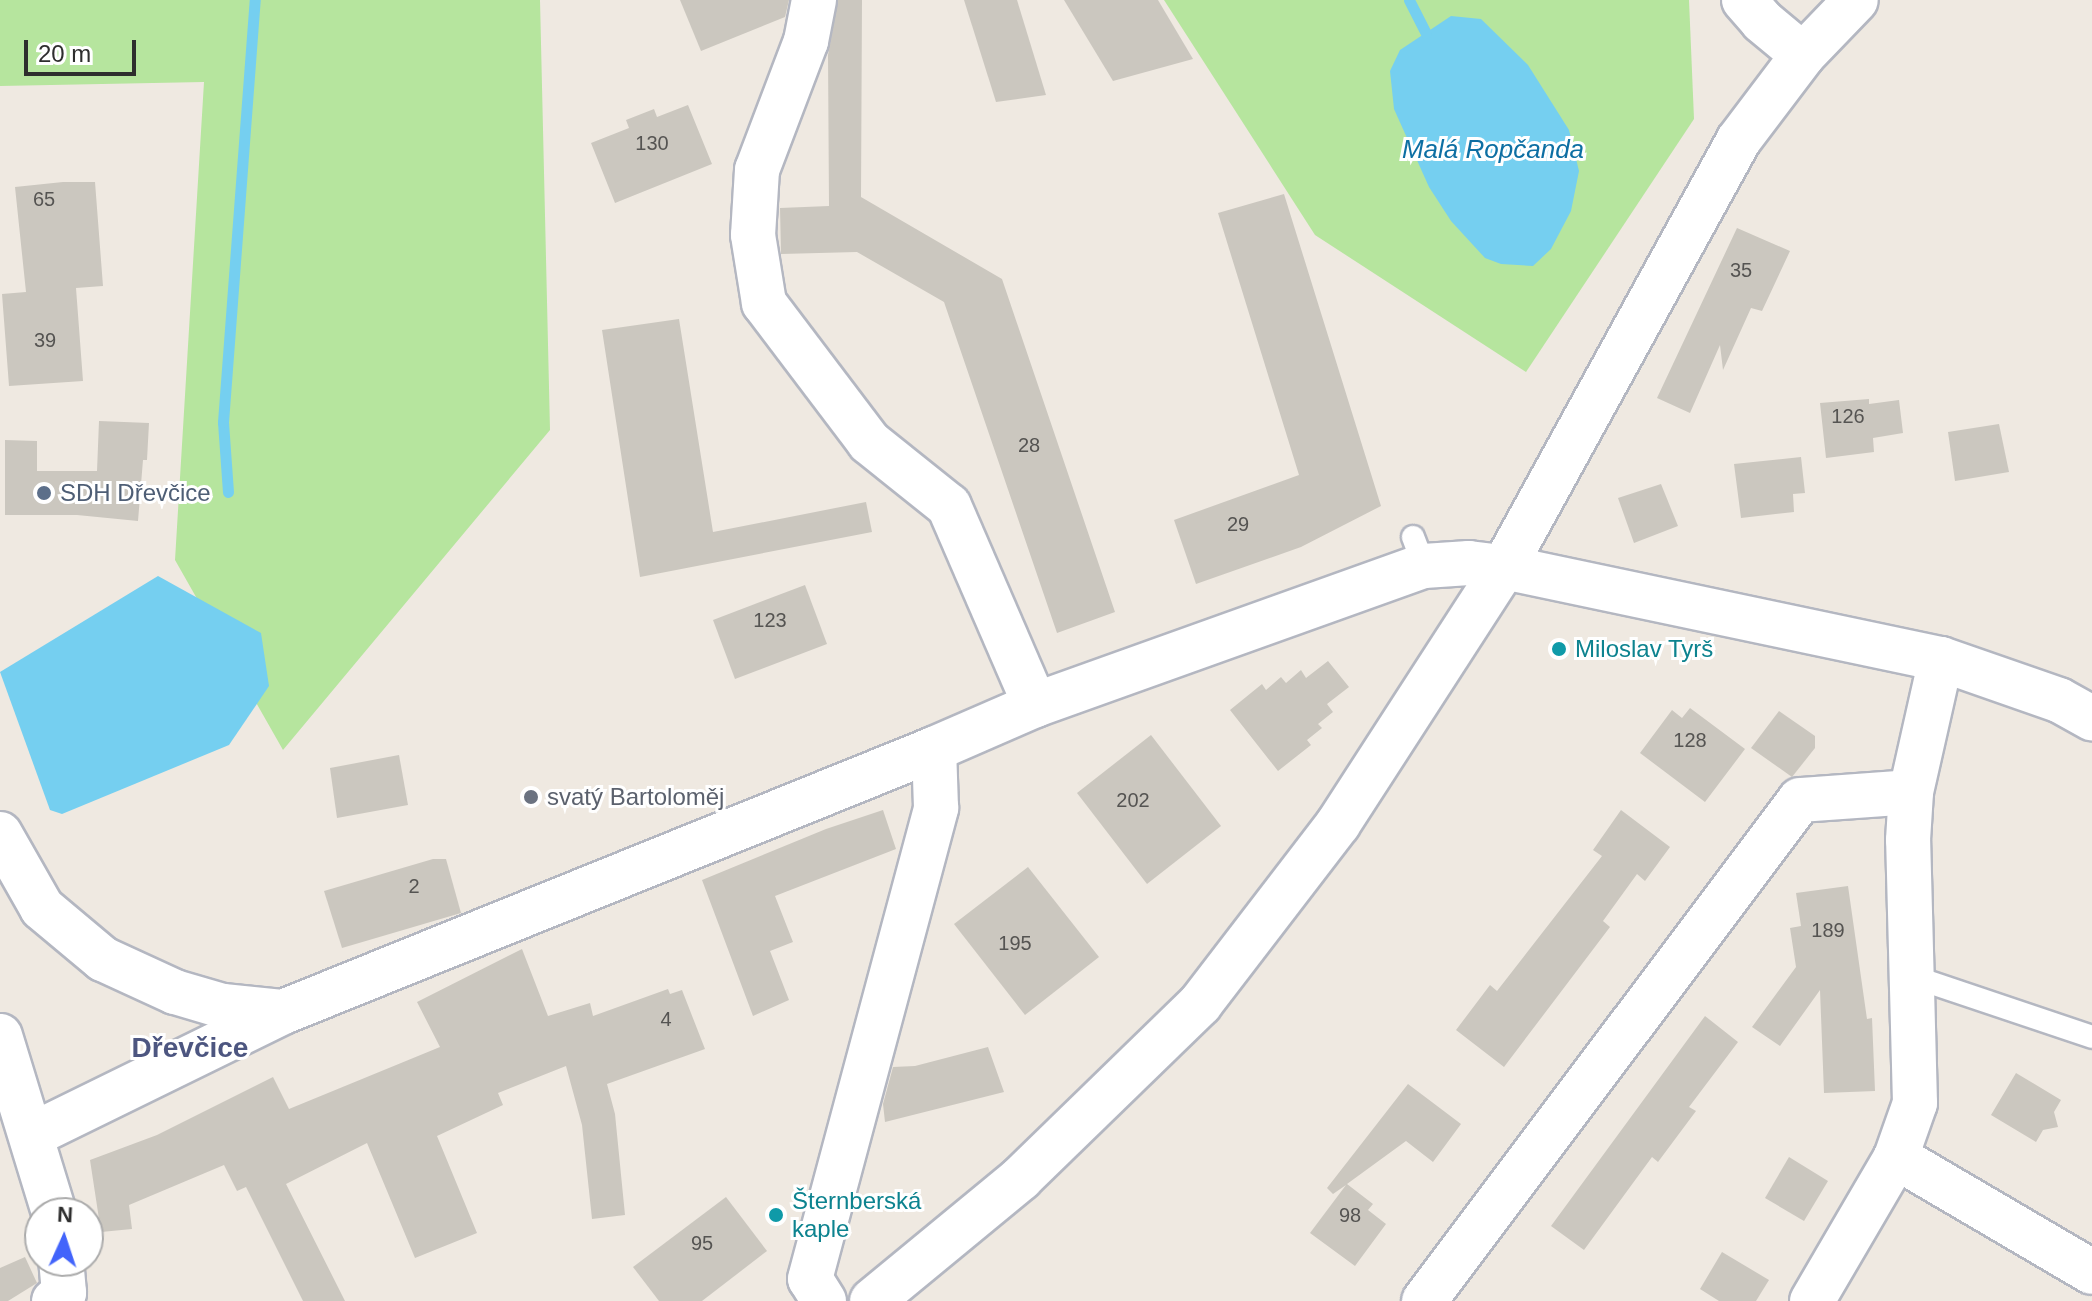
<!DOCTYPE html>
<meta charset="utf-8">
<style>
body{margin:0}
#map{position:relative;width:2092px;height:1301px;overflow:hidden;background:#efe9e1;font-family:Helvetica,sans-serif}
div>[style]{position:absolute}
.green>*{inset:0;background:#b6e59e}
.water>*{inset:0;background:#75cff0}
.stream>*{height:11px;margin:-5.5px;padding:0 5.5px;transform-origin:5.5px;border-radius:5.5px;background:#75cff0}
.building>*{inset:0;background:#cbc7bf}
.roads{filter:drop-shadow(2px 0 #b4b7c1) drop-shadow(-2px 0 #b4b7c1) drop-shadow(0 2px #b4b7c1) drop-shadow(0 -2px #b4b7c1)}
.service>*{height:22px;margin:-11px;padding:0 11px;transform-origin:11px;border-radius:11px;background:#fff}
.minor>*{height:44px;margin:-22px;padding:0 22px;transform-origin:22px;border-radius:22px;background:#fff}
.tertiary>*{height:44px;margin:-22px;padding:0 22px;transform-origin:22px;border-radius:22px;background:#fff}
.secondary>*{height:44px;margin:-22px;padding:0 22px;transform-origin:22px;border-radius:22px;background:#fff}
.dots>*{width:22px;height:22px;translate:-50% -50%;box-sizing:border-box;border:4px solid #fff;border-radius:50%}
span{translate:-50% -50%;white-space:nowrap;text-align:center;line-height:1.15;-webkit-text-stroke:6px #fff;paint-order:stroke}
.number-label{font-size:20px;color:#555452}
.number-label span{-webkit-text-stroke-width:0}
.service-label{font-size:24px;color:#4e5e75}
.left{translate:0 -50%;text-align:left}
.culture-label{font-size:24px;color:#0d838f}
.worship-label{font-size:24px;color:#5b616d}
.water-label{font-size:26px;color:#0d6fa3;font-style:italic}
.quarter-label{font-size:28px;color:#4d5680;font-weight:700}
.north{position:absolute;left:24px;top:1197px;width:80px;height:80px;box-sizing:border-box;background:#fff;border:2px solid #ababab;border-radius:50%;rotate:3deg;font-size:22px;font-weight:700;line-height:32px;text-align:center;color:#2e2e2e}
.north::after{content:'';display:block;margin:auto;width:28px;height:36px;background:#4264fb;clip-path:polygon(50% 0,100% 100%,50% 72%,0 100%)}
.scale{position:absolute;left:24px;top:40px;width:112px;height:36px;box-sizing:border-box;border:4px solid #2e2e2e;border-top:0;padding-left:10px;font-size:24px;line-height:28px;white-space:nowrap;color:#2e2e2e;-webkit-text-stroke:6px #fff;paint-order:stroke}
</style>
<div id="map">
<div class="green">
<div style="clip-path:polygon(0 0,540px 0,550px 430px,283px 750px,175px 560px,204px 82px,0 86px)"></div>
<div style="clip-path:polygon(1164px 0,1689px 0,1694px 119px,1526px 372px,1315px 235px)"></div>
</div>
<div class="water">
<div style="clip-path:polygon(1451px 16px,1481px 19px,1528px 65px,1569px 130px,1579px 171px,1571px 211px,1551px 249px,1533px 266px,1501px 264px,1485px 258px,1451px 221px,1429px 187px,1394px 109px,1390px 71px,1400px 50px)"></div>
<div style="clip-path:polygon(158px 576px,261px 633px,269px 686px,229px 745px,62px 814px,50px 810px,0 672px)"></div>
</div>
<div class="stream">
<div style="left:1409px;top:0;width:37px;rotate:63deg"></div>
<div style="left:228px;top:492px;width:70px;rotate:-94.1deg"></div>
<div style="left:223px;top:422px;width:423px;rotate:-85.7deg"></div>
</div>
<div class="building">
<div style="clip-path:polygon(680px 0,789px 0,785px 17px,701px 51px)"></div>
<div style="clip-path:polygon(838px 0,862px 0,861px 197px,1002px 279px,1115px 612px,1057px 633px,944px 302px,857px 252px,781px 254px,780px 208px,829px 206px,828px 55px)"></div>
<div style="clip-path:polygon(964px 0,1017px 0,1046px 95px,996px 102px)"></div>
<div style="clip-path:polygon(1064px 0,1158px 0,1193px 59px,1113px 81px)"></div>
<div style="clip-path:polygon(688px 105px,712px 164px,615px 203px,591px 143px,629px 128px,626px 120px,654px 109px,657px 117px)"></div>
<div style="clip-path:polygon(63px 182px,95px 182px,103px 286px,76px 288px,83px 381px,9px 386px,2px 294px,26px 292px,15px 187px)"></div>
<div style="clip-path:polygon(1284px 194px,1381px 506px,1301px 547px,1196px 584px,1174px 520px,1299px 475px,1218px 213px)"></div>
<div style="clip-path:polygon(1737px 228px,1790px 251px,1762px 311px,1751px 308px,1723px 370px,1720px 345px,1690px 413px,1657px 398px)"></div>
<div style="clip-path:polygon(679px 319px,713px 532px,866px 502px,872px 532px,640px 577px,602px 330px)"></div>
<div style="clip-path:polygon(1869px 399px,1869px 404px,1899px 400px,1903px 433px,1873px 438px,1874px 452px,1826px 458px,1820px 403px)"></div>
<div style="clip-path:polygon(99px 421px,149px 423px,147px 460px,143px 460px,138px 521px,77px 515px,5px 515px,5px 440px,37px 441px,37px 471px,97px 471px)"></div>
<div style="clip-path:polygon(1999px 424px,2009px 472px,1955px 481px,1948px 432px)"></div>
<div style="clip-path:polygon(1801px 457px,1805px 493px,1793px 494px,1794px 512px,1741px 518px,1734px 464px)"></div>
<div style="clip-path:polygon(1661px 484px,1678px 526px,1634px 543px,1618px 498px)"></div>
<div style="clip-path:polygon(805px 585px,827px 644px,735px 679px,713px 620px)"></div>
<div style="clip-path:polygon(1328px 661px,1349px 687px,1327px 704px,1333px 712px,1318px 724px,1322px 728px,1307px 740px,1311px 745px,1278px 771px,1230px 710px,1262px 684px,1266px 690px,1281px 677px,1286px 683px,1301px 670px,1306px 678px)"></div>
<div style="clip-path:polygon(1690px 708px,1745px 749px,1705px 802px,1640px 753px,1672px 710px,1682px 718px)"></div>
<div style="clip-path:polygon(1779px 711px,1815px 736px,1815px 748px,1792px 777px,1751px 748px)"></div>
<div style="clip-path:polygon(1151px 735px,1221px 826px,1147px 884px,1077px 793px)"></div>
<div style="clip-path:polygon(399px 755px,408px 805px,337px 818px,330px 768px)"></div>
<div style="clip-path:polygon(883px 810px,896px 849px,775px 896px,793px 942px,770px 951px,789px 1000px,753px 1016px,702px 880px,826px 829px)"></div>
<div style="clip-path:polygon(1621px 810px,1670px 847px,1645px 881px,1637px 874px,1603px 921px,1610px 927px,1504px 1067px,1456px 1030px,1490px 985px,1497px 991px,1602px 856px,1593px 850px)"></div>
<div style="clip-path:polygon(433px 859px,446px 859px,461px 913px,342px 948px,324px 891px)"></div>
<div style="clip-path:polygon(1028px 867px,1099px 957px,1025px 1015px,954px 924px)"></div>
<div style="clip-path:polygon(1848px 886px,1867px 1019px,1872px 1018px,1875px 1091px,1824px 1093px,1820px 990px,1780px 1046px,1752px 1027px,1796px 967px,1790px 928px,1801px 926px,1796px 893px)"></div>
<div style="clip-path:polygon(522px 949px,548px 1016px,590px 1003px,593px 1016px,668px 989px,670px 994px,682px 990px,705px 1049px,607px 1084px,615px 1114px,625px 1215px,592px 1219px,582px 1125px,566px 1066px,498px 1093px,503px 1105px,437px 1136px,477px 1233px,415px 1258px,367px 1143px,286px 1184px,345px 1301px,303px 1301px,246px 1187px,237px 1191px,224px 1165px,129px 1205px,132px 1229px,101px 1232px,90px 1160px,157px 1135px,273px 1077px,289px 1109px,440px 1047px,417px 1002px)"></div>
<div style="clip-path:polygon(1705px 1016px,1738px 1042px,1689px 1107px,1696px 1111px,1658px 1162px,1652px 1157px,1584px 1250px,1551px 1226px)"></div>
<div style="clip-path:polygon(988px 1047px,1004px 1092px,885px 1122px,883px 1104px,893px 1067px,915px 1066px)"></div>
<div style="clip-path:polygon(2016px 1073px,2061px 1100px,2054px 1112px,2058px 1127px,2043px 1130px,2036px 1142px,1991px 1115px)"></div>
<div style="clip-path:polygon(1408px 1084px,1461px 1124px,1433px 1162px,1406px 1141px,1347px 1184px,1373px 1204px,1368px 1210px,1386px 1224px,1355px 1266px,1310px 1233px,1346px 1185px,1333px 1194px,1327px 1188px)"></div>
<div style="clip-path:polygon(1789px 1157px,1828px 1181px,1804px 1221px,1765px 1198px)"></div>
<div style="clip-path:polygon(726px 1197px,767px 1251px,702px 1301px,659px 1301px,633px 1267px)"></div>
<div style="clip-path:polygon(1722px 1252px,1769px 1280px,1756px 1301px,1719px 1301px,1700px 1289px)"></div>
<div style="clip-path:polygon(25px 1257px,37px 1283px,8px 1301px,0 1301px,0 1268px)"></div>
</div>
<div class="roads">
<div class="service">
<div style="left:1413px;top:537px;width:31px;rotate:69deg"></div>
<div style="left:1911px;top:976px;width:191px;rotate:18.6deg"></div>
</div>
<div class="minor">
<div style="left:814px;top:0;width:42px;rotate:101deg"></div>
<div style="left:806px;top:41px;width:138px;rotate:110.8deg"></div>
<div style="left:757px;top:170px;width:65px;rotate:93.5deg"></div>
<div style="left:753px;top:235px;width:69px;rotate:80.8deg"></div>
<div style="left:764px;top:303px;width:174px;rotate:52.9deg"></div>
<div style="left:869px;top:442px;width:102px;rotate:38.7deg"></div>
<div style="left:949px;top:506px;width:217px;rotate:66.6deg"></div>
<div style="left:0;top:834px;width:85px;rotate:60.4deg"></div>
<div style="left:42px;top:908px;width:80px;rotate:39.9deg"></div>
<div style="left:103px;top:959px;width:79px;rotate:24.6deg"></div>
<div style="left:175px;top:992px;width:50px;rotate:16.3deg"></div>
<div style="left:223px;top:1006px;width:59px;rotate:5.8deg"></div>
<div style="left:0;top:1036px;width:185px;rotate:73deg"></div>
<div style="left:32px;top:1135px;width:280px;rotate:-26.1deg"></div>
<div style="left:283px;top:1012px;width:702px;rotate:-22deg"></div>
<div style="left:1896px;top:1157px;width:227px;rotate:30.4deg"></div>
<div style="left:54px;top:1301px;width:13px;rotate:-39deg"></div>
<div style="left:64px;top:1293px;width:32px;rotate:-95deg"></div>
<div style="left:824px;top:1301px;width:26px;rotate:-122deg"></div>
<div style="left:810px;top:1279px;width:488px;rotate:-75deg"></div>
<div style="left:936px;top:808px;width:59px;rotate:-91.9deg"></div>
<div style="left:934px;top:749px;width:110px;rotate:-23.5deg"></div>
<div style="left:1035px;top:705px;width:413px;rotate:-19.7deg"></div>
<div style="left:1424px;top:566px;width:45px;rotate:-3.8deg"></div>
<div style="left:1469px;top:563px;width:35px;rotate:7deg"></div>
<div style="left:1424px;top:1301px;width:626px;rotate:-53.11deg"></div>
<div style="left:1800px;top:800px;width:111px;rotate:-4.1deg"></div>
<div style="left:1812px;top:1301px;width:167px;rotate:-59.7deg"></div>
<div style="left:1896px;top:1157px;width:57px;rotate:-70.6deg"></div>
<div style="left:1915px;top:1103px;width:263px;rotate:-91.5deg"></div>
<div style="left:1908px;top:840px;width:48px;rotate:-86.4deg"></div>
<div style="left:1911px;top:792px;width:136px;rotate:-77.3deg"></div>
</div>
<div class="tertiary">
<div style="left:1744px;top:0;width:28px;rotate:49deg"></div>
<div style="left:1762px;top:21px;width:53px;rotate:39.7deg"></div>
<div style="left:1504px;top:567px;width:447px;rotate:11.9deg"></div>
<div style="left:1941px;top:659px;width:125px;rotate:19.2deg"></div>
<div style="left:2059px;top:700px;width:38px;rotate:29deg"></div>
</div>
<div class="secondary">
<div style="left:872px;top:1301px;width:193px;rotate:-39.5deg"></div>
<div style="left:1021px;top:1178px;width:250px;rotate:-44.2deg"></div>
<div style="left:1200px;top:1004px;width:227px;rotate:-52.5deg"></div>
<div style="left:1338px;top:824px;width:306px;rotate:-57.1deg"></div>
<div style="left:1504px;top:567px;width:486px;rotate:-61.2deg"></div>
<div style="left:1738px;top:141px;width:108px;rotate:-52.9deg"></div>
<div style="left:1803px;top:55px;width:76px;rotate:-46.1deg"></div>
</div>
</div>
<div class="dots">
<div style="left:44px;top:493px;background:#5c6f8a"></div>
<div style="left:1559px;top:649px;background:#0f9aa8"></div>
<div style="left:531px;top:797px;background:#6b7280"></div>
<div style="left:776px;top:1215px;background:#0f9aa8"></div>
</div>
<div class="number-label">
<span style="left:652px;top:143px">130</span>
<span style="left:44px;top:199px">65</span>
<span style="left:1741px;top:270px">35</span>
<span style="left:45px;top:340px">39</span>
<span style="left:1848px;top:416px">126</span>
<span style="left:1029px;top:445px">28</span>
<span style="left:1238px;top:524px">29</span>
<span style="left:770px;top:620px">123</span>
<span style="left:1690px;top:740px">128</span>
<span style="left:1133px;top:800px">202</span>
<span style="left:414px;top:886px">2</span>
<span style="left:1828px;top:930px">189</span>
<span style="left:1015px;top:943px">195</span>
<span style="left:666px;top:1019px">4</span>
<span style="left:1350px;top:1215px">98</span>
<span style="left:702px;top:1243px">95</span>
</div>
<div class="service-label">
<span class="left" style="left:60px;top:493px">SDH Dřevčice</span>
</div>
<div class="culture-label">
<span class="left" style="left:1575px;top:649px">Miloslav Tyrš</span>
<span class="left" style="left:792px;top:1215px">Šternberská<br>kaple</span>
</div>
<div class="worship-label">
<span class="left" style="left:547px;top:797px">svatý Bartoloměj</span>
</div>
<div class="water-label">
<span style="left:1493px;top:150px">Malá Ropčanda</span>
</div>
<div class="quarter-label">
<span style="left:190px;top:1048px">Dřevčice</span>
</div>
<div class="north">N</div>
<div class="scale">20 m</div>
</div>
